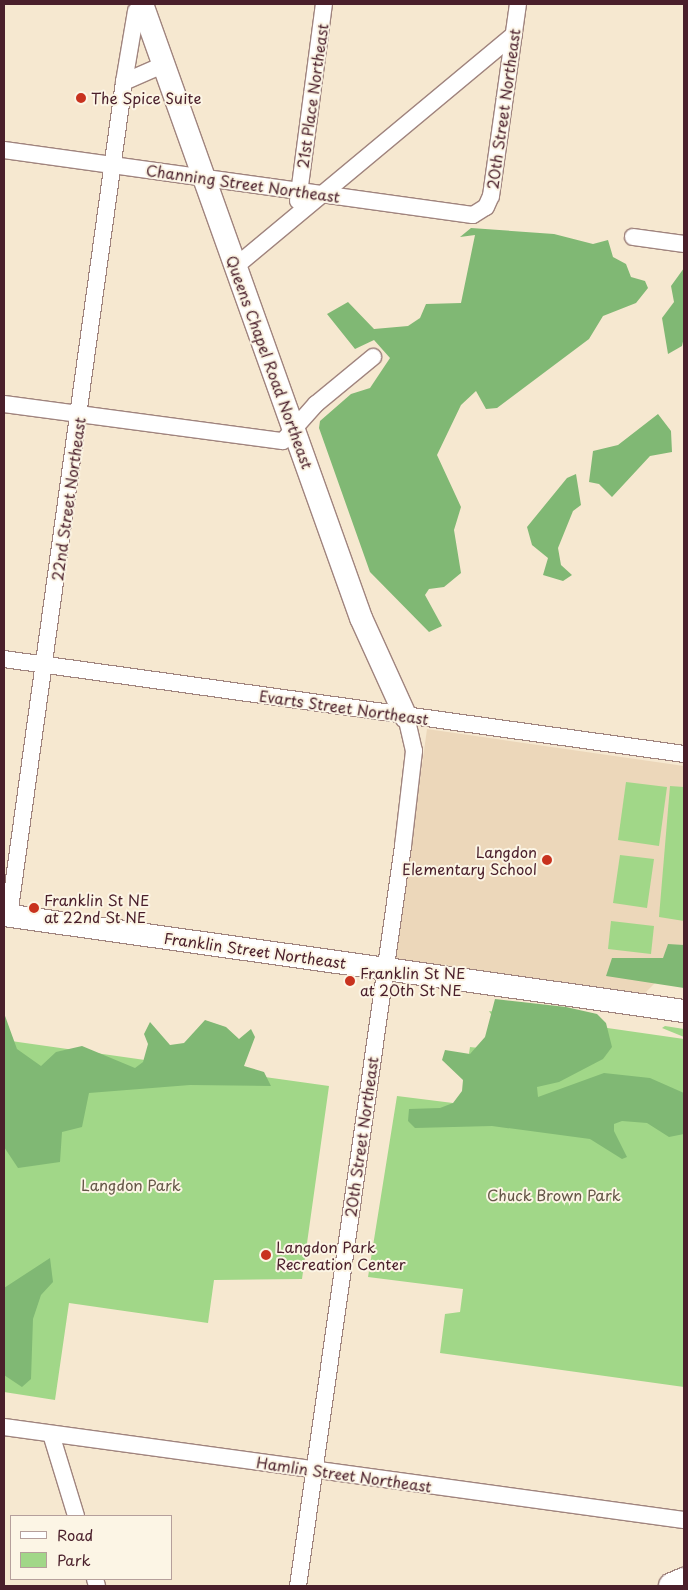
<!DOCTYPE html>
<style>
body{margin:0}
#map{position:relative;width:688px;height:1590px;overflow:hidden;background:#f6e8d0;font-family:"Playpen Sans",sans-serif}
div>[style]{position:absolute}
.built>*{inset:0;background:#ecd7ba}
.green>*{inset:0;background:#a1d788}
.forest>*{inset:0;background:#80b874}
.roads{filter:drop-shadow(1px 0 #a0847e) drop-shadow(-1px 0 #a0847e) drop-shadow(0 1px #a0847e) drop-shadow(0 -1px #a0847e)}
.street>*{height:16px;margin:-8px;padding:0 8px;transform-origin:8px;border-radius:8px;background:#fff}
.secondary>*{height:22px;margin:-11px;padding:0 11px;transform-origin:11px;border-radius:11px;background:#fff}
.primary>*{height:26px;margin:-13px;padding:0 13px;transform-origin:13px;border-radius:13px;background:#fff}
.dots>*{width:14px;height:14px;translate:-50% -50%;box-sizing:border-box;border:2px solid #fcf5e5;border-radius:50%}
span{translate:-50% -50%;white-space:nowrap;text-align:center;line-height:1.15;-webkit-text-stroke:4px #fcf5e5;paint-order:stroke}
.street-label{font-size:15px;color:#4a1f2b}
.poi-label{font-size:15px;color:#4a1f2b}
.left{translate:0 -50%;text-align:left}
.right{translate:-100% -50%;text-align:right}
.park-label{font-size:15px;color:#645647}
.frame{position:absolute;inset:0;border:5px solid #4a1f2b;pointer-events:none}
.legend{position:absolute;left:10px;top:1515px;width:162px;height:65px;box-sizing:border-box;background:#fcf5e5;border:1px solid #b59f9b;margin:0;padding:6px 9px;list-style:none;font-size:15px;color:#4a1f2b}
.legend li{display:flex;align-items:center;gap:10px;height:25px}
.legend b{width:25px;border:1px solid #b59f9b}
</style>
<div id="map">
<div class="built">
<div style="clip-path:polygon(427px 729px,684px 766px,684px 954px,642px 996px,395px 961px)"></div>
</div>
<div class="green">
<div style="clip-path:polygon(626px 782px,667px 787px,659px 846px,618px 840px)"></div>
<div style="clip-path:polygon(670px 786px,684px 787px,684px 921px,659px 917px)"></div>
<div style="clip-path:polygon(620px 855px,654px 859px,647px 908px,613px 903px)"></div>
<div style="clip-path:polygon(611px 921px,654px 926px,651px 954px,608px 949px)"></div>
<div style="clip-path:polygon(489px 1011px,684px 1039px,684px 1387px,440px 1353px,445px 1314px,460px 1312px,463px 1289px,368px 1277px,397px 1096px,461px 1104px,470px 1047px,514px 1052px)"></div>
<div style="clip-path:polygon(665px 1026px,684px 1029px,684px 1037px,662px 1028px)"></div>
<div style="clip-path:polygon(4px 1040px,329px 1086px,302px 1279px,214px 1280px,208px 1323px,69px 1303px,55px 1400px,4px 1392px)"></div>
</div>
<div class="forest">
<div style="clip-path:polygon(471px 228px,554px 234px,593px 244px,608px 240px,613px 257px,626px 264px,631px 277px,645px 281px,648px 288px,636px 303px,603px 316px,589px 339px,497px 408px,486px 409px,476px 391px,461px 405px,437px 455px,461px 507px,454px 530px,461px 573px,444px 587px,429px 589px,425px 595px,442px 626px,429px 632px,370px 572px,319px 428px,320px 421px,351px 394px,370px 388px,390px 358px,374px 340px,355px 349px,327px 314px,348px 302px,374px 329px,408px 326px,420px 318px,426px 304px,461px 303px,475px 235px,460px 237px)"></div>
<div style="clip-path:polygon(684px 268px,684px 337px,682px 346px,668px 354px,662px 318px,674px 302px,671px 286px)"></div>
<div style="clip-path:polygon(658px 414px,671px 431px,672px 452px,650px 456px,612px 497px,599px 484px,589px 482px,593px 451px,618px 445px)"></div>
<div style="clip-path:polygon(576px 474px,581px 505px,573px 511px,558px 548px,561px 565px,572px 575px,563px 581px,543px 575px,548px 558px,532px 545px,527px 527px,567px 478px)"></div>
<div style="clip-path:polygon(668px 944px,684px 945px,684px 988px,606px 976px,612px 958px,663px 958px)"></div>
<div style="clip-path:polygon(495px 999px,566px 1007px,597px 1014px,606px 1023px,612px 1047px,603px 1059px,559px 1082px,537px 1087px,538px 1097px,604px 1073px,650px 1078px,684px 1093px,684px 1134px,669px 1137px,647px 1123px,622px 1121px,614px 1124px,614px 1131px,627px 1157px,622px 1159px,590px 1139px,492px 1126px,415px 1128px,408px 1121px,409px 1109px,440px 1108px,453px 1103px,462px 1091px,463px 1080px,442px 1060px,445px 1050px,470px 1054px,485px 1037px)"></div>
<div style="clip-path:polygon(4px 1013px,17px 1049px,41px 1066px,56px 1052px,82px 1046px,135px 1068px,143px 1062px,148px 1044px,144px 1034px,150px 1022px,170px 1045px,184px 1043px,205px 1020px,226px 1027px,239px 1039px,251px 1029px,255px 1037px,244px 1066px,264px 1072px,271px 1086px,190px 1085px,89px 1093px,82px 1127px,62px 1132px,60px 1162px,18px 1168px,4px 1147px)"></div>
<div style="clip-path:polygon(50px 1258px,53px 1282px,41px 1295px,33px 1319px,31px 1379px,22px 1387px,4px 1375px,4px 1288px)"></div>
</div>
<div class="roads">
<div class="street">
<div style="left:124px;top:82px;width:72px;rotate:-80.4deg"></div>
<div style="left:4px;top:150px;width:473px;rotate:7.9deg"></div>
<div style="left:473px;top:215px;width:15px;rotate:-32deg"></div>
<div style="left:486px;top:207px;width:12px;rotate:-66deg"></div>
<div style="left:491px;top:196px;width:194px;rotate:-82deg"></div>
<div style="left:298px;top:201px;width:199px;rotate:-82.5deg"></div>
<div style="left:633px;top:237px;width:51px;rotate:7.8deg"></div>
<div style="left:236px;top:266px;width:362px;rotate:-39.8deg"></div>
<div style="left:4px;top:404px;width:281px;rotate:7.6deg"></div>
<div style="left:283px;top:441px;width:50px;rotate:-48.3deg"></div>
<div style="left:316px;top:404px;width:74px;rotate:-39.5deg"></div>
<div style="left:4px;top:659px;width:687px;rotate:7.95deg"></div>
<div style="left:9px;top:916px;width:842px;rotate:-82.15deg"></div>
<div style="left:124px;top:82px;width:43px;rotate:-23.6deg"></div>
<div style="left:4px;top:1427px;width:686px;rotate:7.79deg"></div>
<div style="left:51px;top:1434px;width:86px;rotate:73deg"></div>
<div style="left:95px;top:1579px;width:7px;rotate:74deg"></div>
<div style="left:298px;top:1586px;width:747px;rotate:-81.92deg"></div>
<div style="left:403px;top:846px;width:96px;rotate:-83.4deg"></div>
<div style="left:414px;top:751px;width:35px;rotate:-103deg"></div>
</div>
<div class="secondary">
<div style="left:142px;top:4px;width:652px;rotate:70.37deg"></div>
<div style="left:361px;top:618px;width:109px;rotate:65.6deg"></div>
<div style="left:4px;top:915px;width:687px;rotate:8.04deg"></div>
</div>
<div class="primary">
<div style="left:672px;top:1586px;width:13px;rotate:-23deg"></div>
</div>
</div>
<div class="dots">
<div style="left:81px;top:98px;background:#c8321e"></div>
<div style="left:547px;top:860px;background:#c8321e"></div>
<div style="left:34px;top:908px;background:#c8321e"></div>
<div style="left:350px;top:981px;background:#c8321e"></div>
<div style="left:266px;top:1255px;background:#c8321e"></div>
</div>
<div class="street-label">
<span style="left:312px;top:96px;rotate:-82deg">21st Place Northeast</span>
<span style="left:503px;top:109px;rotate:-82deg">20th Street Northeast</span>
<span style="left:243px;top:183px;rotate:8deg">Channing Street Northeast</span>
<span style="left:270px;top:362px;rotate:70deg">Queens Chapel Road Northeast</span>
<span style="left:68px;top:499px;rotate:-82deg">22nd Street Northeast</span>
<span style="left:344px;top:707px;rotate:8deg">Evarts Street Northeast</span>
<span style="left:255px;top:950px;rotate:8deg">Franklin Street Northeast</span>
<span style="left:361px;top:1137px;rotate:-82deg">20th Street Northeast</span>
<span style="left:344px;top:1474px;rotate:8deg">Hamlin Street Northeast</span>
</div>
<div class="poi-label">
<span class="left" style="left:91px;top:98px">The Spice Suite</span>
<span class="right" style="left:537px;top:860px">Langdon<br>Elementary School</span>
<span class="left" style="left:44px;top:908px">Franklin St NE<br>at 22nd St NE</span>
<span class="left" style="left:360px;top:981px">Franklin St NE<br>at 20th St NE</span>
<span class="left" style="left:276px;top:1255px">Langdon Park<br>Recreation Center</span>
</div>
<div class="park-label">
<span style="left:131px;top:1185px">Langdon Park</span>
<span style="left:554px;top:1195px">Chuck Brown Park</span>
</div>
<div class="frame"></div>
<ul class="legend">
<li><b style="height:6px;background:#fff"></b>Road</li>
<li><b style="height:14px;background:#a1d788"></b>Park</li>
</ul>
</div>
